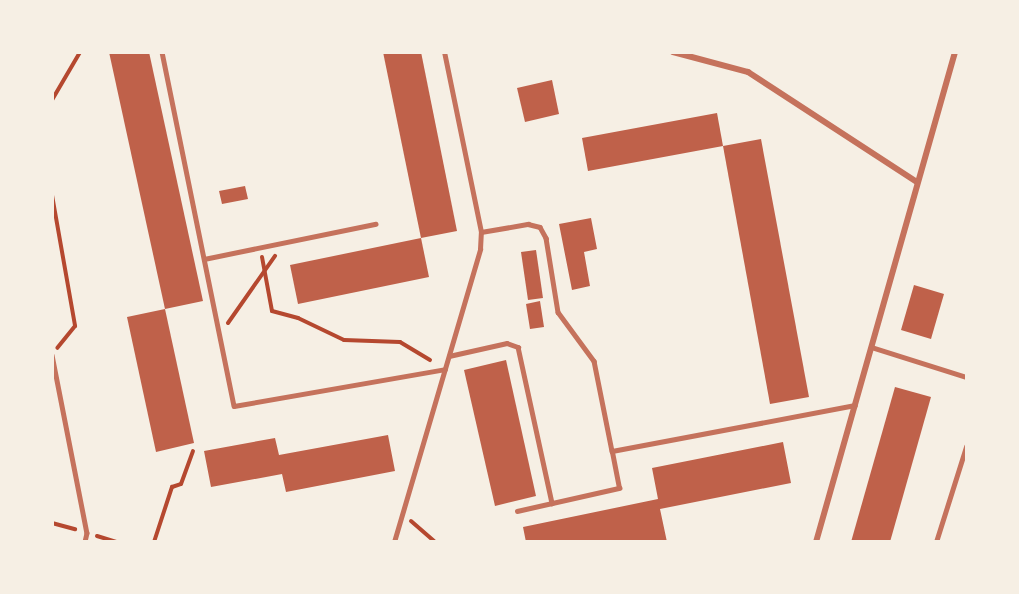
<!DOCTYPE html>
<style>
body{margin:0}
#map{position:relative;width:1019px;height:594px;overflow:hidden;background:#f6efe4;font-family:"Playfair Display",serif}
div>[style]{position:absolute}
.building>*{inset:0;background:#bf614a}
.path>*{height:4px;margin:-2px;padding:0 2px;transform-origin:2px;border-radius:2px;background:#b5482f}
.service>*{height:4.5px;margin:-2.25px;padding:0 2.25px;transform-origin:2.25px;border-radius:2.25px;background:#c5725c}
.minor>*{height:6px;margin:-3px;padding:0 3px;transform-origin:3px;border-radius:3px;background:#c5725c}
span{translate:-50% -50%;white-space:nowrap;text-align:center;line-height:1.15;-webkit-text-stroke:4.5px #f6efe4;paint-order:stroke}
.frame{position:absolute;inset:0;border:54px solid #f6efe4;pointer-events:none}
</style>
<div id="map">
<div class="building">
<div style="clip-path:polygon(109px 52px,149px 52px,203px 301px,165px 309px)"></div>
<div style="clip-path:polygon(383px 52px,421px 52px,457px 231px,421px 238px)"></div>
<div style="clip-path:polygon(552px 80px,559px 114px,525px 122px,517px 88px)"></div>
<div style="clip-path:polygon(717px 113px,723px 146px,588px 171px,582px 138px)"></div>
<div style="clip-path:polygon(761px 139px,809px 397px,770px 404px,723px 146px)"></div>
<div style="clip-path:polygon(245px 186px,248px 199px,222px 204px,219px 191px)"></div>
<div style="clip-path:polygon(591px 218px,597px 249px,584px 252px,590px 286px,572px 290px,559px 224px)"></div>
<div style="clip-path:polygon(421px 238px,429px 277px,298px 304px,290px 265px)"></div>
<div style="clip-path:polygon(536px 250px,543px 298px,528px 300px,521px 252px)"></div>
<div style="clip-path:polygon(914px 285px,944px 294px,931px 339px,901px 330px)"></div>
<div style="clip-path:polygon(540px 301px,544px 327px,530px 329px,526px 304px)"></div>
<div style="clip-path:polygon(165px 309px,194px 443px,156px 452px,127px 317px)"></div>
<div style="clip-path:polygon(506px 360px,536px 496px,495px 506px,464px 370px)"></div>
<div style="clip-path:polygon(895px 387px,931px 397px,890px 542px,851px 542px)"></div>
<div style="clip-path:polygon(388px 435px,395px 471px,286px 492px,282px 474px,211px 487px,204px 451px,275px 438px,279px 455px)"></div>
<div style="clip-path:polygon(783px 442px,791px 483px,660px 509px,667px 542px,526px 542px,523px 527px,658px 499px,652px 468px)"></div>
</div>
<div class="path">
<div style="left:52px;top:100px;width:56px;rotate:-59.7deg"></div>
<div style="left:52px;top:195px;width:133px;rotate:80deg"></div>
<div style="left:75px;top:326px;width:28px;rotate:129deg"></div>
<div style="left:262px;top:257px;width:55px;rotate:79.5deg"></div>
<div style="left:272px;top:311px;width:27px;rotate:15deg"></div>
<div style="left:298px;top:318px;width:51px;rotate:25.6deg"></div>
<div style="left:344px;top:340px;width:56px;rotate:2deg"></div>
<div style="left:400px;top:342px;width:35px;rotate:31deg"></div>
<div style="left:228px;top:323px;width:82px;rotate:-55deg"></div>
<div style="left:411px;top:521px;width:32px;rotate:41deg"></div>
<div style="left:52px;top:523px;width:24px;rotate:15deg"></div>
<div style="left:97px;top:536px;width:21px;rotate:17deg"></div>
<div style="left:154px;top:542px;width:58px;rotate:-71.9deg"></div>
<div style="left:172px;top:487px;width:9px;rotate:-18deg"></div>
<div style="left:181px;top:484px;width:35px;rotate:-70deg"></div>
</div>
<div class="service">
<div style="left:162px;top:52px;width:361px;rotate:78.5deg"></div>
<div style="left:234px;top:406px;width:214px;rotate:-9.9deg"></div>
<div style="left:481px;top:232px;width:48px;rotate:-9.7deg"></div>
<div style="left:528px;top:224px;width:12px;rotate:14deg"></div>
<div style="left:540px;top:227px;width:13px;rotate:61deg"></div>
<div style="left:546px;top:238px;width:75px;rotate:80.8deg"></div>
<div style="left:558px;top:312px;width:61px;rotate:53.7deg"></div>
<div style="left:594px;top:361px;width:92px;rotate:78.7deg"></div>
<div style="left:204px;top:259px;width:175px;rotate:-11.6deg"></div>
<div style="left:871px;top:347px;width:100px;rotate:17.5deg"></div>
<div style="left:52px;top:355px;width:181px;rotate:78.9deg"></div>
<div style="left:87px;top:533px;width:9px;rotate:103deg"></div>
<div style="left:449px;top:356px;width:59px;rotate:-12.6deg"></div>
<div style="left:507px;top:343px;width:12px;rotate:20deg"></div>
<div style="left:518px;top:347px;width:160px;rotate:77.7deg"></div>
<div style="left:517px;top:511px;width:105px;rotate:-12.7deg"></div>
<div style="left:619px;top:488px;width:38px;rotate:-101deg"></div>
<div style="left:612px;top:451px;width:247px;rotate:-10.7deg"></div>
<div style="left:394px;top:542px;width:305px;rotate:-73.6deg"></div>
<div style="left:480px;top:249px;width:17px;rotate:-87deg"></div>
<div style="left:481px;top:232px;width:184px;rotate:-101.6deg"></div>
<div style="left:936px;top:542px;width:100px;rotate:-72.5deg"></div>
</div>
<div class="minor">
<div style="left:673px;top:52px;width:78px;rotate:14.9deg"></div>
<div style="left:748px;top:72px;width:202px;rotate:33.1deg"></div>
<div style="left:816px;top:542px;width:509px;rotate:-74.16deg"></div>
</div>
<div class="frame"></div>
</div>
